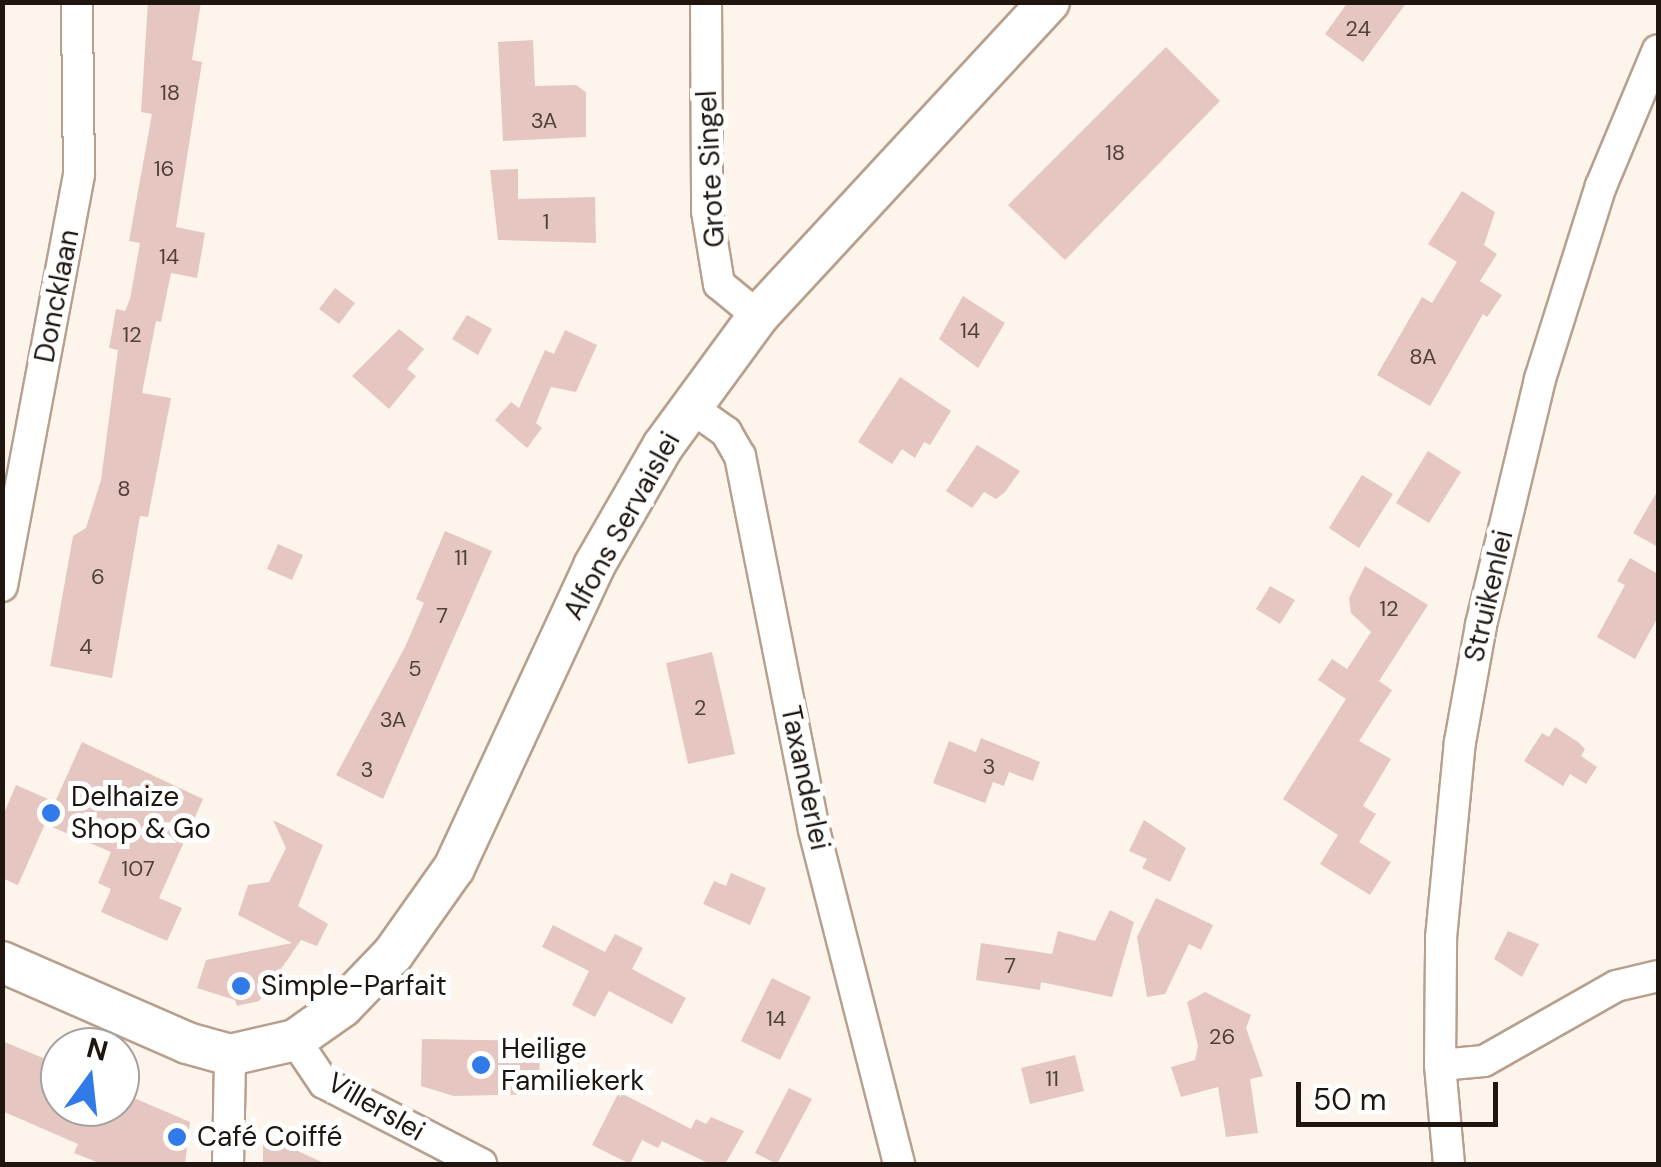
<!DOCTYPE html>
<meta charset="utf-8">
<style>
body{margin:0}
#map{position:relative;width:1661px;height:1167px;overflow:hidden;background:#fdf4eb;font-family:"DM Sans",sans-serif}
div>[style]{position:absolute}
.building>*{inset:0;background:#e6c6c0}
.roads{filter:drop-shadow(2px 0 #b7a08d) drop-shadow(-2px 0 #b7a08d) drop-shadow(0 2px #b7a08d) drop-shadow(0 -2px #b7a08d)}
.minor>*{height:30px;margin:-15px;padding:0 15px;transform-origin:15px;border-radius:15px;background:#fff}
.tertiary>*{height:40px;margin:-20px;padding:0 20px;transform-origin:20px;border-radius:20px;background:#fff}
.dots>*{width:28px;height:28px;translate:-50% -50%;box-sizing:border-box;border:5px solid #fff;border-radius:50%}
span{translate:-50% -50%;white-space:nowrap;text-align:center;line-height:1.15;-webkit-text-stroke:10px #fff;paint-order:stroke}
.number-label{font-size:22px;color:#50423b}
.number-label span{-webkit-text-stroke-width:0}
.street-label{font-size:28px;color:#1e160f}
.poi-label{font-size:28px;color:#1e160f}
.left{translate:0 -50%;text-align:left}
.frame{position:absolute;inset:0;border:5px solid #1e160f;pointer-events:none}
.north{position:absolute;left:40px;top:1027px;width:100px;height:100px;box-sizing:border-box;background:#fff;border:2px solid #a5a29f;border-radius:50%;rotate:15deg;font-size:28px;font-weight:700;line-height:40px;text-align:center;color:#1e160f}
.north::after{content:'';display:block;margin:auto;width:35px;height:45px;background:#307be7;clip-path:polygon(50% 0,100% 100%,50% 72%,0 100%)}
.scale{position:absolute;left:1296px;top:1082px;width:202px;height:45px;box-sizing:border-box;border:5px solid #1e160f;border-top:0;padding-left:12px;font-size:30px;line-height:35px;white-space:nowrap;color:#1e160f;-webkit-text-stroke:8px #fff;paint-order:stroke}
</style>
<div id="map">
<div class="building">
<div style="clip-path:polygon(148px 2px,201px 2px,192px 60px,202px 62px,176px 227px,205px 233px,197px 278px,171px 273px,161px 322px,156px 321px,142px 393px,171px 398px,148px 517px,140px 516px,112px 678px,50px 666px,73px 536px,86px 528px,101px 480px,118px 350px,109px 348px,116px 309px,125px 311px,130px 299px,140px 243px,129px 241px,152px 114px,141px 112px)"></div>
<div style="clip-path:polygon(1348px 2px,1407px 2px,1363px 62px,1325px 34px)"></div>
<div style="clip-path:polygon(533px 40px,535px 86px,576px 85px,586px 92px,586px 137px,503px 141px,498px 42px)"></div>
<div style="clip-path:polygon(1166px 47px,1220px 101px,1065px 260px,1008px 205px)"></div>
<div style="clip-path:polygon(518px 169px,518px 199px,595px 197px,596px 243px,498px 240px,490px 170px)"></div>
<div style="clip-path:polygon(1462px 191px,1495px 212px,1484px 245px,1497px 254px,1480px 281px,1502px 295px,1487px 317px,1483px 314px,1430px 406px,1377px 375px,1422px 297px,1432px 303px,1457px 262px,1428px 244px)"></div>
<div style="clip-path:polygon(335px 288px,355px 303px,339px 324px,319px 309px)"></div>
<div style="clip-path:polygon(963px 296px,1005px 323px,978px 368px,939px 339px)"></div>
<div style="clip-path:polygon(467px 315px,492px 329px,478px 355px,452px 339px)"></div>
<div style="clip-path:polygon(399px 329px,424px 349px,407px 369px,416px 376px,389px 409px,352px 376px)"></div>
<div style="clip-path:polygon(565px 330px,597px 345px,576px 392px,551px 387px,536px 423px,542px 428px,527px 448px,495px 420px,511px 402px,519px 408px,545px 350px,554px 354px)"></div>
<div style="clip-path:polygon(900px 377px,951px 411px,930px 445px,924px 442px,915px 458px,902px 449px,892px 464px,858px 442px)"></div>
<div style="clip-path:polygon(977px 445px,1020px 471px,1005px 492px,996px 499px,984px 492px,972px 508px,946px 491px)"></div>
<div style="clip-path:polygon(1428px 451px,1461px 472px,1429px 523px,1396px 503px)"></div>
<div style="clip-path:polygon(1362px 475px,1393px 494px,1359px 548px,1329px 528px)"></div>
<div style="clip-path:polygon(1658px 490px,1658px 547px,1633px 533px)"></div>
<div style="clip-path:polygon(445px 531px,492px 551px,383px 799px,336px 775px,405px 647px,424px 603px,416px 599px)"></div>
<div style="clip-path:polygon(278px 544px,303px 555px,292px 580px,267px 569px)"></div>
<div style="clip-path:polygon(1630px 558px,1658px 574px,1658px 617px,1635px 659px,1597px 637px,1625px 585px,1617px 581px)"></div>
<div style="clip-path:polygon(1365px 566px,1428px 605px,1379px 681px,1392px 690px,1359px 741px,1391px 759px,1363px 806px,1376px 814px,1359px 842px,1391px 862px,1370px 895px,1320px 864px,1338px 835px,1283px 799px,1346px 699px,1318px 680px,1332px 659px,1347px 669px,1371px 632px,1351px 613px,1349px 598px)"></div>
<div style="clip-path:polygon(1270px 586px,1295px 600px,1280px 624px,1256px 609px)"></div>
<div style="clip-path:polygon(712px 652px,735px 754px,688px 764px,666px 663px)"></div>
<div style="clip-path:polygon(1555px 727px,1578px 742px,1585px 749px,1581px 756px,1597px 767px,1586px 784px,1570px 774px,1563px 786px,1524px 761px,1542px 733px,1549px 737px)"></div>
<div style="clip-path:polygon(981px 738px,1040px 762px,1033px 781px,1009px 772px,1004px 786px,993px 782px,985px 803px,933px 783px,949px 741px,976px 752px)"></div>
<div style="clip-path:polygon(82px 742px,203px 799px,159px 898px,182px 908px,167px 941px,101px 912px,111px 889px,98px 883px,111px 852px,45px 824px,18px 885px,2px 878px,2px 818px,16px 785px,55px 802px)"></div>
<div style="clip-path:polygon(273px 820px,323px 845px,298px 906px,328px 924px,317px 946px,301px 940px,259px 1001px,237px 1006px,235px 1000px,197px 988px,206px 960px,292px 943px,238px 915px,248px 885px,269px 882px,286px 848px)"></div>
<div style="clip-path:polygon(1144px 820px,1186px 848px,1170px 882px,1142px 868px,1147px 859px,1129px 851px)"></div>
<div style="clip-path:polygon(731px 873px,766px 888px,750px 925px,703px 904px,714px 881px,726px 886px)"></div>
<div style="clip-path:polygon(1156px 898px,1213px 925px,1201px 950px,1189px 944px,1165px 994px,1147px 997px,1137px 937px)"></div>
<div style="clip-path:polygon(1110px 910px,1134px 922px,1112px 997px,1041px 982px,1040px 990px,976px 980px,981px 943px,1052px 954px,1058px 931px,1095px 941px)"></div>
<div style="clip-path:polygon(553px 925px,605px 952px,615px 934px,643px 948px,632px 969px,686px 998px,672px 1024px,609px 991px,595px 1017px,572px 1005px,589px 971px,542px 947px)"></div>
<div style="clip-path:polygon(1508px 931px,1539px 944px,1522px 977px,1494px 959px)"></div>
<div style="clip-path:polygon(772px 978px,811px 997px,780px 1060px,741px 1041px)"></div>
<div style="clip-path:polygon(1205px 992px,1251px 1015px,1246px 1028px,1263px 1076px,1250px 1079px,1258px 1133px,1226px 1137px,1218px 1087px,1181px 1097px,1171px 1067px,1195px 1060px,1198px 1046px,1187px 1002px)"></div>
<div style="clip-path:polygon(422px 1039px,540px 1041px,539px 1094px,454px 1096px,421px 1086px)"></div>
<div style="clip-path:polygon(2px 1041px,60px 1065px,60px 1107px,120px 1107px,120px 1092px,190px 1122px,185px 1164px,102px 1164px,74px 1153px,78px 1144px,2px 1111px)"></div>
<div style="clip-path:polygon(1075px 1055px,1084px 1091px,1030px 1104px,1021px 1068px)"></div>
<div style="clip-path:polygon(789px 1088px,812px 1099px,777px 1164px,755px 1153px)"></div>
<div style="clip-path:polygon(619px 1092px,691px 1129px,696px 1119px,706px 1124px,711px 1117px,744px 1131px,725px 1164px,710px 1164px,662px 1141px,658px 1148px,642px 1140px,630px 1164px,592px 1145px)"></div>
<div style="clip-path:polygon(263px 1135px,326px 1164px,263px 1164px)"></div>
</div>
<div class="roads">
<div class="minor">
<div style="left:706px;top:2px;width:209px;rotate:89.7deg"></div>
<div style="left:707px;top:211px;width:74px;rotate:80.7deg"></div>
<div style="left:719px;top:284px;width:50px;rotate:39.4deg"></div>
<div style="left:692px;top:408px;width:42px;rotate:35.2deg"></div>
<div style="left:726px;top:432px;width:28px;rotate:60deg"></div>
<div style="left:740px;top:456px;width:381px;rotate:78.8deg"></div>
<div style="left:814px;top:830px;width:345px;rotate:75.7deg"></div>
<div style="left:2px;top:586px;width:418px;rotate:-79.4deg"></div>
<div style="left:79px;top:175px;width:173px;rotate:-90.7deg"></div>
<div style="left:295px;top:1040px;width:52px;rotate:56deg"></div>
<div style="left:324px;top:1083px;width:177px;rotate:27.3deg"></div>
<div style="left:1440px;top:1065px;width:44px;rotate:-5.2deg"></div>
<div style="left:1484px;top:1061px;width:152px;rotate:-29.6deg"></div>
<div style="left:1616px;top:986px;width:43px;rotate:-13.4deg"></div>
<div style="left:228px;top:1164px;width:109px;rotate:-88.9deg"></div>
<div style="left:1449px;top:1164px;width:99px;rotate:-95.2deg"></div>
<div style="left:1440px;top:1065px;width:127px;rotate:-89.5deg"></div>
<div style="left:1441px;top:938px;width:197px;rotate:-84.5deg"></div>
<div style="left:1460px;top:742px;width:119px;rotate:-79.8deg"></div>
<div style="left:1481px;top:625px;width:253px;rotate:-76.5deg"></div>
<div style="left:1540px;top:379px;width:202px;rotate:-72.5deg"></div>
<div style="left:1601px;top:186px;width:147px;rotate:-67.3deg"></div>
</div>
<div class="tertiary">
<div style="left:2px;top:962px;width:202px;rotate:23.6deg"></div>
<div style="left:187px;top:1043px;width:45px;rotate:15.6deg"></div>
<div style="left:230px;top:1055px;width:67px;rotate:-13deg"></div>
<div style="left:295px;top:1040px;width:57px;rotate:-35.1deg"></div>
<div style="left:342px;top:1007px;width:74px;rotate:-46.1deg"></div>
<div style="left:393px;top:954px;width:105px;rotate:-54.7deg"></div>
<div style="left:454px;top:868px;width:333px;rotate:-65.1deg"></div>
<div style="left:594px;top:566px;width:138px;rotate:-60.1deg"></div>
<div style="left:663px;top:446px;width:161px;rotate:-53.8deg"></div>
<div style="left:758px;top:316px;width:428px;rotate:-47.2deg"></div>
</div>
</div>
<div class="dots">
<div style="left:51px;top:813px;background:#307be7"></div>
<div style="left:241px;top:986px;background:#307be7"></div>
<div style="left:481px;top:1065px;background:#307be7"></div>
<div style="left:177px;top:1137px;background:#307be7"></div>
</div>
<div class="number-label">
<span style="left:1358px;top:29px">24</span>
<span style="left:170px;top:93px">18</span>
<span style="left:544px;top:121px">3A</span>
<span style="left:1115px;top:153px">18</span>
<span style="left:164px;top:169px">16</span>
<span style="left:546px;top:222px">1</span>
<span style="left:169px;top:257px">14</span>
<span style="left:970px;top:331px">14</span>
<span style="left:132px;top:335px">12</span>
<span style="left:1423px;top:357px">8A</span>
<span style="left:124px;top:489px">8</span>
<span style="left:461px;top:558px">11</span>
<span style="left:98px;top:577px">6</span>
<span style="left:1389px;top:609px">12</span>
<span style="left:442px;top:616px">7</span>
<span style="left:86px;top:647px">4</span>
<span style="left:415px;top:669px">5</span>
<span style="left:700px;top:708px">2</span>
<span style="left:393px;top:720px">3A</span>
<span style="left:989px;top:767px">3</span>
<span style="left:367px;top:770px">3</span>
<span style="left:138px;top:869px">107</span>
<span style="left:1010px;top:966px">7</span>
<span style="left:776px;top:1019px">14</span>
<span style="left:1222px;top:1037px">26</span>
<span style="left:1052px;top:1079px">11</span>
</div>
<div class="street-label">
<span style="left:711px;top:169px;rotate:-93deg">Grote Singel</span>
<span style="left:57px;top:296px;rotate:-79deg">Doncklaan</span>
<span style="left:622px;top:526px;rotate:-61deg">Alfons Servaislei</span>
<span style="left:1489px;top:596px;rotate:-77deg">Struikenlei</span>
<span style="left:805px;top:778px;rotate:78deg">Taxanderlei</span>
<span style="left:376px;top:1107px;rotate:30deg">Villerslei</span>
</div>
<div class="poi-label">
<span class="left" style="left:71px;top:813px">Delhaize<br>Shop &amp; Go</span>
<span class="left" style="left:261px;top:986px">Simple-Parfait</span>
<span class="left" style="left:501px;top:1065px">Heilige<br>Familiekerk</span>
<span class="left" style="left:197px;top:1137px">Café Coiffé</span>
</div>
<div class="frame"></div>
<div class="north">N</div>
<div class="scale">50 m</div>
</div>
